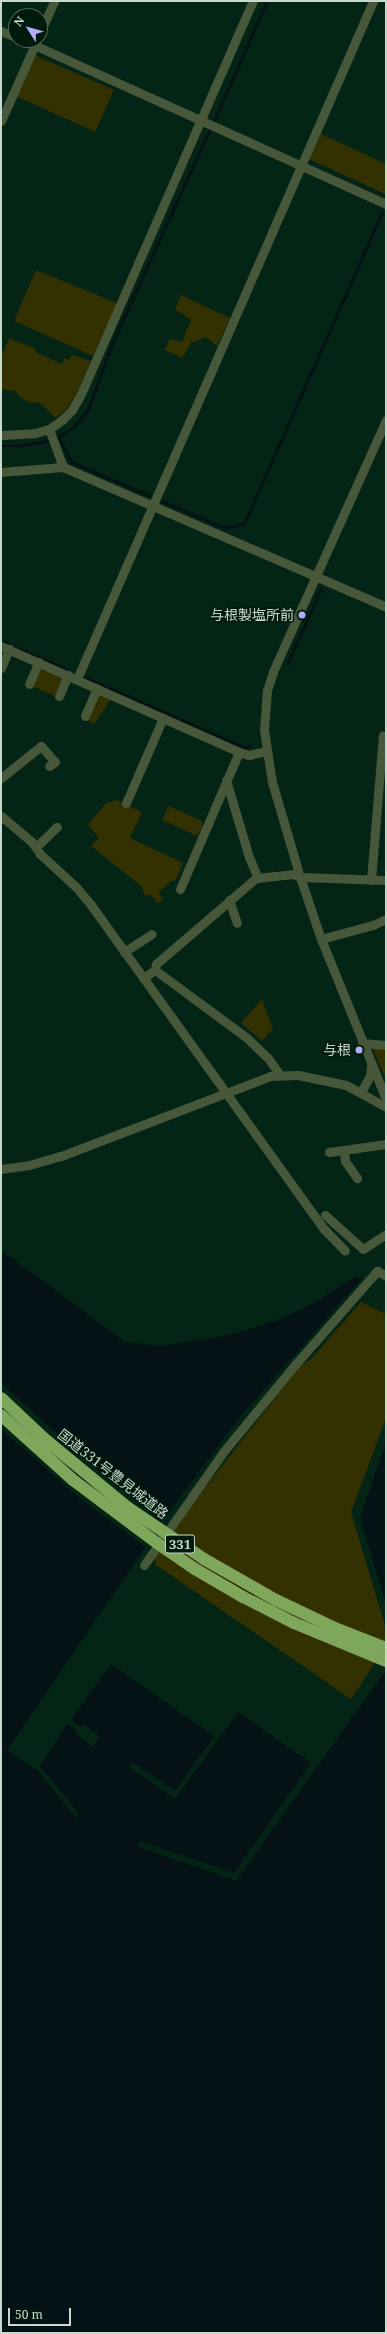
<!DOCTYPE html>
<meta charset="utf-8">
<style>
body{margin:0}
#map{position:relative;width:387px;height:2334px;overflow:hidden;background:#042515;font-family:"Noto Serif","Noto Sans JP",serif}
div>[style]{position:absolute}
.green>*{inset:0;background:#333002}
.water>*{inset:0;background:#041215}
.pier>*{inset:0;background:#042515}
.stream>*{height:2.5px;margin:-1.25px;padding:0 1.25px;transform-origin:1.25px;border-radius:1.25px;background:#041215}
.minor>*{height:9px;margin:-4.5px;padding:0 4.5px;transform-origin:4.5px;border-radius:4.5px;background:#47573a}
.highway-bridge>*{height:12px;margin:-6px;padding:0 6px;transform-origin:6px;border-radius:6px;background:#7ea75b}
.dots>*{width:11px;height:11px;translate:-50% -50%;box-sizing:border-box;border:2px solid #001b0c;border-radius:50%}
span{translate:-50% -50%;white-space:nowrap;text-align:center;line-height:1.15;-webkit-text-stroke:3px #001b0c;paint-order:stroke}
.shield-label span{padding:1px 3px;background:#001b0c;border:1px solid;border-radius:3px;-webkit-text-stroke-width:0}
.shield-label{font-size:13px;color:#c8dace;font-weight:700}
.poi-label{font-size:14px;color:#c8dace}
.right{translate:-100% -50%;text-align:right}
.street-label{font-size:14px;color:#c8dace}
.frame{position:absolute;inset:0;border:2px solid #c8dace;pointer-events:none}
.north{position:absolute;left:8px;top:8px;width:40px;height:40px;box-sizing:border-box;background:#001b0c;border:1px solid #50675a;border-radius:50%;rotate:307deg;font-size:11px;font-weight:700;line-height:16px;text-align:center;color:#c8dace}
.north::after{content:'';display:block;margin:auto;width:14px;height:18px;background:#b3adf9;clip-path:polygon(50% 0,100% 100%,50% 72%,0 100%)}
.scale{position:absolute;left:8px;top:2308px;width:63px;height:18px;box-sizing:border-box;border:2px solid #c8dace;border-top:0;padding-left:5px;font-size:12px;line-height:14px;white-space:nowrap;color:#c8dace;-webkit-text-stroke:3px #001b0c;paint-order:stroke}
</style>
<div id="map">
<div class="green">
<div style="clip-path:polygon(34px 55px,114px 90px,95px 132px,16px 96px)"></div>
<div style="clip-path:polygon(321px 134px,386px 164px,385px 194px,309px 159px)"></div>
<div style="clip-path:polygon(36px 270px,117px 303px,93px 356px,14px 321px)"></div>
<div style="clip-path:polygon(181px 295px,230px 318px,217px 346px,206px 337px,191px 343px,182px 358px,165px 350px,170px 339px,182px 342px,191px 320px,175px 309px)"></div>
<div style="clip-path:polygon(9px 338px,36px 349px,35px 352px,62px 364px,65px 358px,69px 360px,72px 355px,91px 361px,78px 391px,66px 410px,56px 418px,39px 402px,31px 403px,21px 398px,15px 391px,1px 389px,1px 357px)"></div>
<div style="clip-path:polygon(40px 669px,63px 678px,55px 696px,32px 686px)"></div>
<div style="clip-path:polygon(99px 694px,111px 699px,94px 724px,87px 720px)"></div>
<div style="clip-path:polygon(117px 800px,142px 812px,130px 838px,183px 863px,176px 880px,170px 882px,158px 893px,163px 899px,158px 903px,151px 895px,145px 895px,142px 887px,91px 846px,99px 838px,88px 825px,106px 803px)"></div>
<div style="clip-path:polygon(169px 806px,202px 821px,202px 828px,197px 836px,162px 820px)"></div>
<div style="clip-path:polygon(262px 999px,273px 1029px,262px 1041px,241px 1023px)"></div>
<div style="clip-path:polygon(373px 1049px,386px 1049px,386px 1080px)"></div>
<div style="clip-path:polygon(361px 1302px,386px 1314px,386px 1418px,351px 1512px,386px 1629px,386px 1646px,351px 1699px,156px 1565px,154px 1558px,197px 1498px,299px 1367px,312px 1358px)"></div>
</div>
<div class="water">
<div style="clip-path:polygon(1px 1250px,125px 1342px,160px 1346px,214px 1338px,254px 1328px,287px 1316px,314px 1303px,355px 1277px,363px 1277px,240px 1417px,177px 1501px,7px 1750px,38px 1771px,76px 1818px,79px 1814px,40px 1766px,67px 1724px,77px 1731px,77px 1735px,93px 1747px,100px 1736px,84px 1725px,80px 1726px,71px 1720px,111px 1664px,214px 1736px,175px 1791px,133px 1763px,129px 1767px,175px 1799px,238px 1712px,311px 1763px,234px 1873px,140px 1841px,137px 1846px,236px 1881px,386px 1670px,386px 2333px,1px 2333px)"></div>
<div style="clip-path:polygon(386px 1442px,386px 1604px,360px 1518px)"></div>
</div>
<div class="pier">
<div style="clip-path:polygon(1px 1383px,101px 1473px,165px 1521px,147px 1548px,83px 1501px,1px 1429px)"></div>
</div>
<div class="stream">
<div style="left:213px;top:123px;width:133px;rotate:-66.1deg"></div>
<div style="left:58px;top:436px;width:30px;rotate:62deg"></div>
<div style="left:72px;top:462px;width:167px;rotate:23.3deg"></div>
<div style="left:225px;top:528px;width:19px;rotate:-12deg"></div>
<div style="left:244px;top:524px;width:341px;rotate:-66.1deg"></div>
<div style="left:58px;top:436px;width:16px;rotate:-27deg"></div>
<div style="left:72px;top:429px;width:25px;rotate:-50deg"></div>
<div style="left:88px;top:410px;width:68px;rotate:-70.2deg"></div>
<div style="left:111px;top:346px;width:241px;rotate:-65.5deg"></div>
<div style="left:1px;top:446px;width:17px"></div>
<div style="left:18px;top:446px;width:35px;rotate:-10deg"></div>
<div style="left:1px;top:641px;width:73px;rotate:23.4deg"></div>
<div style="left:287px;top:664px;width:82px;rotate:-65.6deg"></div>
<div style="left:82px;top:676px;width:179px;rotate:23.7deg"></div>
<div style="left:246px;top:748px;width:5px;rotate:-37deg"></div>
</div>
<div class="minor">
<div style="left:1px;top:31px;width:16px;rotate:22deg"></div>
<div style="left:40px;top:33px;width:35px;rotate:-66deg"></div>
<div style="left:23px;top:40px;width:398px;rotate:24.3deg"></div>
<div style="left:1px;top:121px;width:89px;rotate:-66deg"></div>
<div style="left:386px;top:420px;width:276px;rotate:114.2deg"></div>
<div style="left:273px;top:672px;width:19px;rotate:108deg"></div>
<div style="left:267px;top:690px;width:40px;rotate:94.3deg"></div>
<div style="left:264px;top:730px;width:53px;rotate:81.3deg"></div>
<div style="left:272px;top:782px;width:99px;rotate:73.6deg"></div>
<div style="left:300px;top:877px;width:65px;rotate:71.3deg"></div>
<div style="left:321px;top:939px;width:173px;rotate:67.9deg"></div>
<div style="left:49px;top:429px;width:40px;rotate:69.8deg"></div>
<div style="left:1px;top:435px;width:34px;rotate:-3deg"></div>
<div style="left:35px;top:433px;width:15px;rotate:-16deg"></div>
<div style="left:49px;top:429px;width:16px;rotate:-35deg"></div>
<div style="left:62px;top:420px;width:14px;rotate:-45deg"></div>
<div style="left:72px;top:410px;width:18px;rotate:-61deg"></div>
<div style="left:81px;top:394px;width:429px;rotate:-66.4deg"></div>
<div style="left:1px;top:472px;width:62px;rotate:-4.6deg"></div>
<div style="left:63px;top:467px;width:352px;rotate:23.4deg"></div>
<div style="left:1px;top:646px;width:261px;rotate:24deg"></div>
<div style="left:239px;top:752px;width:10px;rotate:17deg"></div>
<div style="left:249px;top:755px;width:17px;rotate:-13deg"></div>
<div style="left:1px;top:668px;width:21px;rotate:-67deg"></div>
<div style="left:77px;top:679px;width:740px;rotate:-66.41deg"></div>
<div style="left:29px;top:684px;width:24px;rotate:-66deg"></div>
<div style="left:59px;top:696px;width:23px;rotate:-67deg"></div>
<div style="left:85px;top:716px;width:30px;rotate:-67deg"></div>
<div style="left:1px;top:778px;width:51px;rotate:-38.7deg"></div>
<div style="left:41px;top:746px;width:21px;rotate:49deg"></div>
<div style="left:55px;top:762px;width:7px;rotate:146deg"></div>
<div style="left:226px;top:780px;width:80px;rotate:73.4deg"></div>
<div style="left:249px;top:857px;width:23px;rotate:67deg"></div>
<div style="left:126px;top:803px;width:93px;rotate:-66.5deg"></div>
<div style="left:1px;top:816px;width:40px;rotate:40deg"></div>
<div style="left:32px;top:842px;width:14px;rotate:56deg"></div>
<div style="left:40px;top:854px;width:49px;rotate:42.5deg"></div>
<div style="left:76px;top:887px;width:23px;rotate:50deg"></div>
<div style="left:91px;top:905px;width:399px;rotate:54.3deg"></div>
<div style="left:324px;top:1229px;width:30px;rotate:46deg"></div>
<div style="left:36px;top:847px;width:29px;rotate:-44deg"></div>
<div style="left:371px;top:880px;width:145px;rotate:-85.3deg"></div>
<div style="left:180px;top:889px;width:149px;rotate:-66.7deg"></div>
<div style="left:229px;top:900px;width:24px;rotate:71deg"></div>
<div style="left:321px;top:939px;width:54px;rotate:-15.1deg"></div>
<div style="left:373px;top:925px;width:14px;rotate:-25deg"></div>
<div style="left:124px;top:952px;width:33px;rotate:-33deg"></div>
<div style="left:155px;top:970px;width:6px;rotate:-81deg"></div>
<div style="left:156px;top:964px;width:132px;rotate:-40.7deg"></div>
<div style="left:256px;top:878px;width:37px;rotate:-6deg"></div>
<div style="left:293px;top:874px;width:8px;rotate:23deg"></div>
<div style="left:300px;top:877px;width:86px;rotate:2deg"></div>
<div style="left:143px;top:978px;width:14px;rotate:-34deg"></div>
<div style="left:155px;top:970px;width:113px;rotate:36.4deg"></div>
<div style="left:246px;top:1037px;width:30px;rotate:44deg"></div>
<div style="left:268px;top:1058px;width:21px;rotate:55deg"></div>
<div style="left:362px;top:1043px;width:24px;rotate:5deg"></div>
<div style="left:361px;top:1092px;width:18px;rotate:-61deg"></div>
<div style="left:370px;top:1076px;width:10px;rotate:-84deg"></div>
<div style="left:344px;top:1151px;width:10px;rotate:84deg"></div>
<div style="left:345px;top:1161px;width:21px;rotate:55deg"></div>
<div style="left:329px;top:1152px;width:58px;rotate:-8deg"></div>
<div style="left:1px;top:1169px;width:28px;rotate:-8deg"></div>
<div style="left:29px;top:1165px;width:33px;rotate:-16deg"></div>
<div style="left:61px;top:1156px;width:224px;rotate:-20.9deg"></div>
<div style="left:270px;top:1076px;width:28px;rotate:-2deg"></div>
<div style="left:298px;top:1075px;width:49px;rotate:11.8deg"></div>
<div style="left:346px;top:1085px;width:46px;rotate:28.8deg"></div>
<div style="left:325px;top:1215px;width:51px;rotate:41.8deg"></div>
<div style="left:363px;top:1249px;width:27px;rotate:-33deg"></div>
<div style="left:144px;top:1565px;width:139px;rotate:-54.9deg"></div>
<div style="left:224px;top:1451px;width:109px;rotate:-50.6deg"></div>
<div style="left:293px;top:1367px;width:128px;rotate:-48.8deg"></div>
<div style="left:377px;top:1271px;width:10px;rotate:29deg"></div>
</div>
<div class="highway-bridge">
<div style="left:1px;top:1398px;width:63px;rotate:43.1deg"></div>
<div style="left:47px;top:1441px;width:104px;rotate:39.5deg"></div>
<div style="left:127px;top:1507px;width:93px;rotate:34deg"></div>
<div style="left:204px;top:1559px;width:83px;rotate:29.7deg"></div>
<div style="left:276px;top:1600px;width:65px;rotate:25.4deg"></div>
<div style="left:335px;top:1628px;width:55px;rotate:21.4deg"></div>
<div style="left:1px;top:1415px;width:97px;rotate:42.1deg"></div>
<div style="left:73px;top:1480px;width:105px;rotate:36.9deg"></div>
<div style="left:157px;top:1543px;width:46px;rotate:34.4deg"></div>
<div style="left:195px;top:1569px;width:56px;rotate:30.3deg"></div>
<div style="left:243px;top:1597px;width:57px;rotate:27deg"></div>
<div style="left:294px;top:1623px;width:100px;rotate:22.4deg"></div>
</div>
<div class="dots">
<div style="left:302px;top:615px;background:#b3adf9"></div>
<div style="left:359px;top:1050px;background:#b3adf9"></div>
</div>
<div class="shield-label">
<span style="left:180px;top:1544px">331</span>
</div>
<div class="poi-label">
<span class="right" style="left:294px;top:615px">与根製塩所前</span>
<span class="right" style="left:351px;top:1050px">与根</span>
</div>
<div class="street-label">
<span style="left:113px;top:1474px;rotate:38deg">国道331号豊見城道路</span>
</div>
<div class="frame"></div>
<div class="north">N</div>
<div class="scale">50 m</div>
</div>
